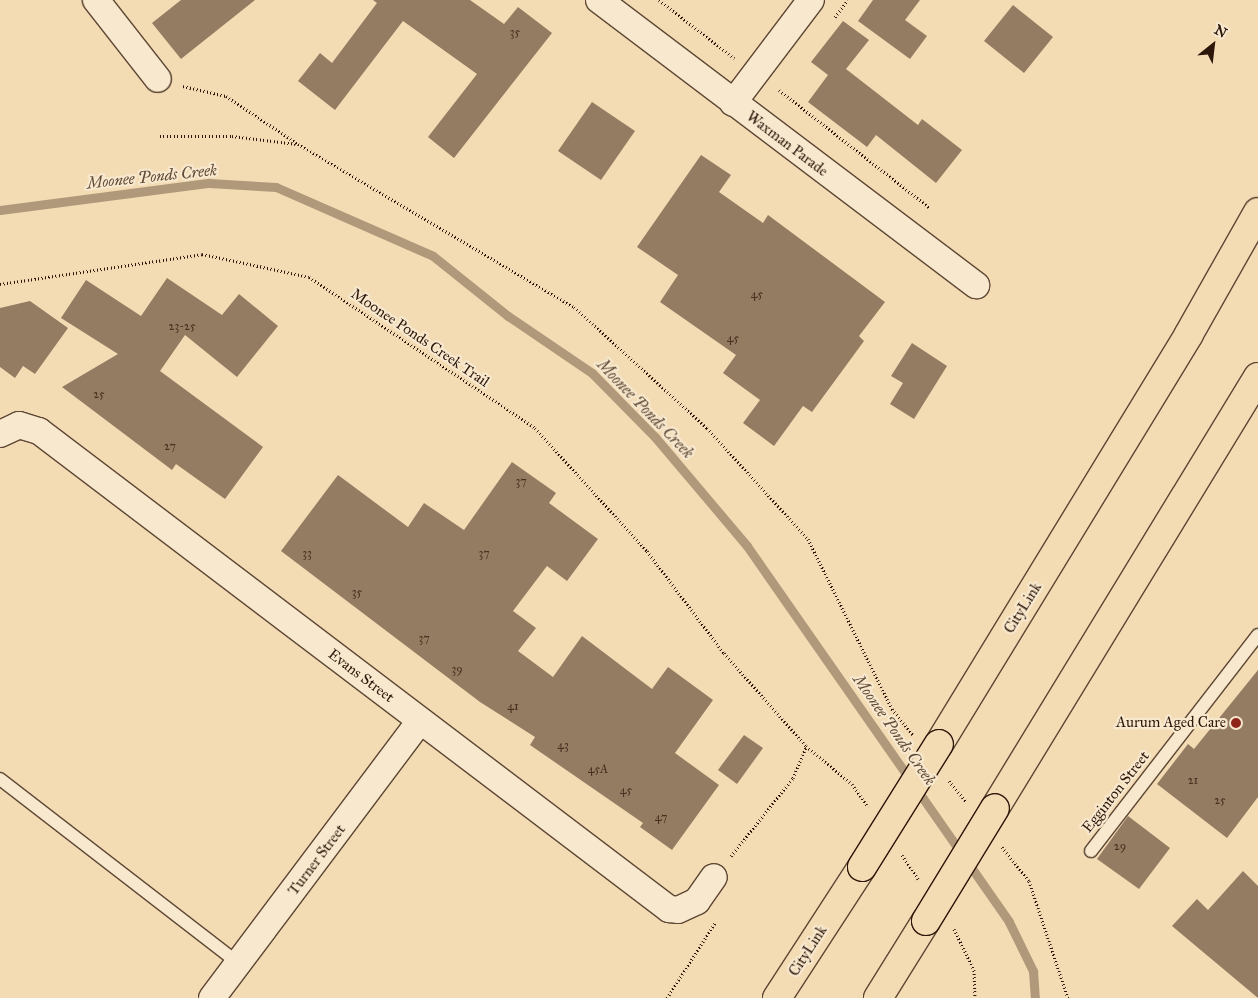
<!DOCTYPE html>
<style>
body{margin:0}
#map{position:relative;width:1258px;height:998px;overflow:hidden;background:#f3dbb4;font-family:"IM FELL Great Primer",serif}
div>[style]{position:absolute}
.stream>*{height:9px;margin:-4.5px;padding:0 4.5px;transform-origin:4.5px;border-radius:4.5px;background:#b0987a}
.building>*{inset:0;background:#947c62}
.path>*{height:3px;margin-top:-1.5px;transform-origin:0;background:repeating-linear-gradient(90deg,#2d160a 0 1px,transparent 0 3.5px)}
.roads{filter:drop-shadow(1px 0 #5e4734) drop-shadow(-1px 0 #5e4734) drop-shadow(0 1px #5e4734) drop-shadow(0 -1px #5e4734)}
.service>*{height:12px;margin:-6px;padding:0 6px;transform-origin:6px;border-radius:6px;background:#f7e8ce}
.minor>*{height:26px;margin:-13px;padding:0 13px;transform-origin:13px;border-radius:13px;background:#f7e8ce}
.motorway>*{height:28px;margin:-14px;padding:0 14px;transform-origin:14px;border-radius:14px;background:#f3dbb4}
.bridges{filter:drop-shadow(1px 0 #2d160a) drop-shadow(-1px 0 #2d160a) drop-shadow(0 1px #2d160a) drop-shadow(0 -1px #2d160a)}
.motorway-bridge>*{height:28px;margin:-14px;padding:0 14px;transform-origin:14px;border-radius:14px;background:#f3dbb4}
.dots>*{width:14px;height:14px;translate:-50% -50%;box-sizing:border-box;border:2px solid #f7e8ce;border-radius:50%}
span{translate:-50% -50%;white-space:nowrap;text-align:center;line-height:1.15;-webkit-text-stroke:4.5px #f7e8ce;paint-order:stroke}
.number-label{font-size:12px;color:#473020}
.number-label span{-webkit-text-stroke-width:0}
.street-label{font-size:15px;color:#2d160a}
.poi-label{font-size:15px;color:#2d160a}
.right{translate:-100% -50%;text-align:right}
.water-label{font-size:16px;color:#614a37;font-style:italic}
.north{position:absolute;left:1188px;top:20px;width:50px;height:50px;-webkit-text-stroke:4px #f7e8ce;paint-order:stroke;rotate:29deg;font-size:14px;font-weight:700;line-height:20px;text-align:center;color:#2d160a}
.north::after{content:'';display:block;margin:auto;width:18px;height:22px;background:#2d160a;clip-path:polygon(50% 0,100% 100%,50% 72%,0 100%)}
</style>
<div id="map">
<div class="stream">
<div style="left:0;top:210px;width:211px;rotate:-7.4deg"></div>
<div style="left:209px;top:183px;width:67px;rotate:3.4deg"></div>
<div style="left:276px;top:187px;width:171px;rotate:23.7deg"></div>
<div style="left:433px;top:256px;width:96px;rotate:38.7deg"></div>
<div style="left:508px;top:316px;width:102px;rotate:34.2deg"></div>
<div style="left:592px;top:373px;width:90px;rotate:45.5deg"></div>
<div style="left:655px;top:437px;width:143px;rotate:49.8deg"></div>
<div style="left:747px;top:546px;width:458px;rotate:55.1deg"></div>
<div style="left:1009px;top:922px;width:55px;rotate:63.9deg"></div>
<div style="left:1033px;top:971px;width:27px;rotate:86deg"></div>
</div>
<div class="building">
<div style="clip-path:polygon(181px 0,255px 0,181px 59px,152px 23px)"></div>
<div style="clip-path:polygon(373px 0,470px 0,504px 24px,518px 7px,552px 33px,454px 158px,428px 137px,477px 74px,403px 21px,335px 110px,298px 81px,320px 53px,332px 63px,377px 3px)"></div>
<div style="clip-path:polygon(873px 0,920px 0,905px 20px,927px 36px,910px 59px,858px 21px)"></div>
<div style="clip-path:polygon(1013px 5px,1053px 37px,1024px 73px,984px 41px)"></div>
<div style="clip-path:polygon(843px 21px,869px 40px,846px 69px,918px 125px,922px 119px,962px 150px,936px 183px,876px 135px,867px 147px,808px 102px,828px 75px,811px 62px)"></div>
<div style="clip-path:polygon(592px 102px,635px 131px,601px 180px,558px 151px)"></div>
<div style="clip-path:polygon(701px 155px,731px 175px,719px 192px,763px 223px,768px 215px,885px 302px,859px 336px,864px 341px,812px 412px,803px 406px,774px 446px,743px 423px,760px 400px,723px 373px,736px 355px,660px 302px,678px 275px,637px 247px)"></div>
<div style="clip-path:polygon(167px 278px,222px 315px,239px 294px,278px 326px,237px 377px,185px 335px,160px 371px,263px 447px,225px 499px,176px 464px,172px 470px,62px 387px,118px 354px,61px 318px,86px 280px,141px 316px)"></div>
<div style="clip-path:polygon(30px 301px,68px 328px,35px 374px,23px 366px,15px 378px,0 367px,0 308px)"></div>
<div style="clip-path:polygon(912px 343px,947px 366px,914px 419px,890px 404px,903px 383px,891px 376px)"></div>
<div style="clip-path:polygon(512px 462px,556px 493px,549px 503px,598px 539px,567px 581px,547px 566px,513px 611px,536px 628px,518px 651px,553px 677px,582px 636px,652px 689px,668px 667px,713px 700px,675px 753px,719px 785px,672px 850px,640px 827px,643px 823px,530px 745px,535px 737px,480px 702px,281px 551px,338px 475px,408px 527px,424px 503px,464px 530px)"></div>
<div style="clip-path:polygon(1258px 670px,1258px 797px,1227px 838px,1157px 784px,1188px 744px,1194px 749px)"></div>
<div style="clip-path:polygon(744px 735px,763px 748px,737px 784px,718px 770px)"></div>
<div style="clip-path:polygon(1128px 816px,1170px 848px,1139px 889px,1097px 859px)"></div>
<div style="clip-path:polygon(1243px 871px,1258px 886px,1258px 998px,1172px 926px,1197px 899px,1208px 910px)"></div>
</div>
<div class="path">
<div style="left:659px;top:0;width:95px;rotate:37.7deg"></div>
<div style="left:835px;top:17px;width:21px;rotate:-53deg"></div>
<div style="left:183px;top:86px;width:44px;rotate:13.1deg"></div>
<div style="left:226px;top:96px;width:87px;rotate:33.7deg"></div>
<div style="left:298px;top:144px;width:321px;rotate:30.6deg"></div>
<div style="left:574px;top:307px;width:180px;rotate:42.3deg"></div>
<div style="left:707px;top:428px;width:150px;rotate:47.7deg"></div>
<div style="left:808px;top:539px;width:190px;rotate:63.7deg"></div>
<div style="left:892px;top:709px;width:33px;rotate:51deg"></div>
<div style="left:779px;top:90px;width:192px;rotate:38deg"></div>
<div style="left:160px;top:136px;width:72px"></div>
<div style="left:232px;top:136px;width:65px;rotate:7deg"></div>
<div style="left:0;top:284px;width:204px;rotate:-8.4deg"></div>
<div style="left:202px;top:254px;width:109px;rotate:12.1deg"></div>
<div style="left:309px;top:277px;width:272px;rotate:33.7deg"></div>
<div style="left:535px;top:428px;width:166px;rotate:47.7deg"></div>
<div style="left:647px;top:551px;width:128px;rotate:53deg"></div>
<div style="left:724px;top:653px;width:124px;rotate:48.6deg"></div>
<div style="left:806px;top:746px;width:60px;rotate:39.6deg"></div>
<div style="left:852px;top:784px;width:28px;rotate:55deg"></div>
<div style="left:949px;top:781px;width:26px;rotate:50deg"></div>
<div style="left:1002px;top:847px;width:43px;rotate:51.5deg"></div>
<div style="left:1029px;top:881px;width:123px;rotate:71.6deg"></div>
<div style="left:902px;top:855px;width:29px;rotate:56deg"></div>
<div style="left:731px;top:856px;width:100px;rotate:-51.5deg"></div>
<div style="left:793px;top:778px;width:34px;rotate:-67deg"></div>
<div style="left:954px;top:929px;width:46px;rotate:64deg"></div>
<div style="left:974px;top:970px;width:28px;rotate:88deg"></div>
<div style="left:667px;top:998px;width:89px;rotate:-57.4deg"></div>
</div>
<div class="roads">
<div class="service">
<div style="left:0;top:779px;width:302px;rotate:37.7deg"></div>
<div style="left:1091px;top:851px;width:273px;rotate:-52.3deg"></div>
</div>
<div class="minor">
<div style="left:96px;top:0;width:100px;rotate:51.9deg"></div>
<div style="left:599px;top:0;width:473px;rotate:37.1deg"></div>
<div style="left:733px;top:103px;width:129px;rotate:-52.9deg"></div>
<div style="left:0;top:434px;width:21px;rotate:-25deg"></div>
<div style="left:19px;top:425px;width:21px;rotate:17deg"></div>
<div style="left:39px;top:431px;width:791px;rotate:37.19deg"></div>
<div style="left:669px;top:909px;width:9px;rotate:6deg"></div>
<div style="left:678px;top:910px;width:21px;rotate:-25deg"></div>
<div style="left:697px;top:901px;width:29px;rotate:-55deg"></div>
<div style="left:212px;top:998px;width:346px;rotate:-53.1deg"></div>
</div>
<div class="motorway">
<div style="left:939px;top:744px;width:480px;rotate:-58.6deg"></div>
<div style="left:1189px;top:334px;width:140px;rotate:-60.5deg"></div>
<div style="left:995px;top:808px;width:505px;rotate:-58.61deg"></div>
<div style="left:777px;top:998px;width:156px;rotate:-57deg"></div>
<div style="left:878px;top:998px;width:91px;rotate:-58.1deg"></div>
</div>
</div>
<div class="bridges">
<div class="motorway-bridge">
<div style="left:862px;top:867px;width:145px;rotate:-58deg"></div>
<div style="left:926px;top:921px;width:132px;rotate:-58.6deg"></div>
</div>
</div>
<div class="dots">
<div style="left:1236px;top:723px;background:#8f2418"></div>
</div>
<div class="number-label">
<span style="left:515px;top:33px">35</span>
<span style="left:757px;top:295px">45</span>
<span style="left:182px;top:327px">23-25</span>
<span style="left:733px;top:339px">45</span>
<span style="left:99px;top:395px">25</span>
<span style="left:170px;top:447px">27</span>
<span style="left:521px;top:482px">37</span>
<span style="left:307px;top:554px">33</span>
<span style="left:484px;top:554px">37</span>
<span style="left:357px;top:593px">35</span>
<span style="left:424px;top:639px">37</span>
<span style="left:457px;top:670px">39</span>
<span style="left:513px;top:707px">41</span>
<span style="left:563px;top:746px">43</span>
<span style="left:598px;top:770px">45A</span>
<span style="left:1193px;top:781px">21</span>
<span style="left:626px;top:791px">45</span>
<span style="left:1220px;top:801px">25</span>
<span style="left:661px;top:818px">47</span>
<span style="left:1120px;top:847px">29</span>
</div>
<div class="street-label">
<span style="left:787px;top:144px;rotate:37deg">Waxman Parade</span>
<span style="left:420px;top:338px;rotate:34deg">Moonee Ponds Creek Trail</span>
<span style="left:1023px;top:608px;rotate:-58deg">CityLink</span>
<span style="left:361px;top:676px;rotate:37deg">Evans Street</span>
<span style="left:1116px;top:792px;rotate:-52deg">Egginton Street</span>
<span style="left:317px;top:860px;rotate:-53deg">Turner Street</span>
<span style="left:808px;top:951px;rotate:-57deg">CityLink</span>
</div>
<div class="poi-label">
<span class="right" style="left:1226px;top:723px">Aurum Aged Care</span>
</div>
<div class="water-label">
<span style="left:152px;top:177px;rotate:-6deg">Moonee Ponds Creek</span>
<span style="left:645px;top:409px;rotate:46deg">Moonee Ponds Creek</span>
<span style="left:894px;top:730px;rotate:55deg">Moonee Ponds Creek</span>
</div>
<div class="north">N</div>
</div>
